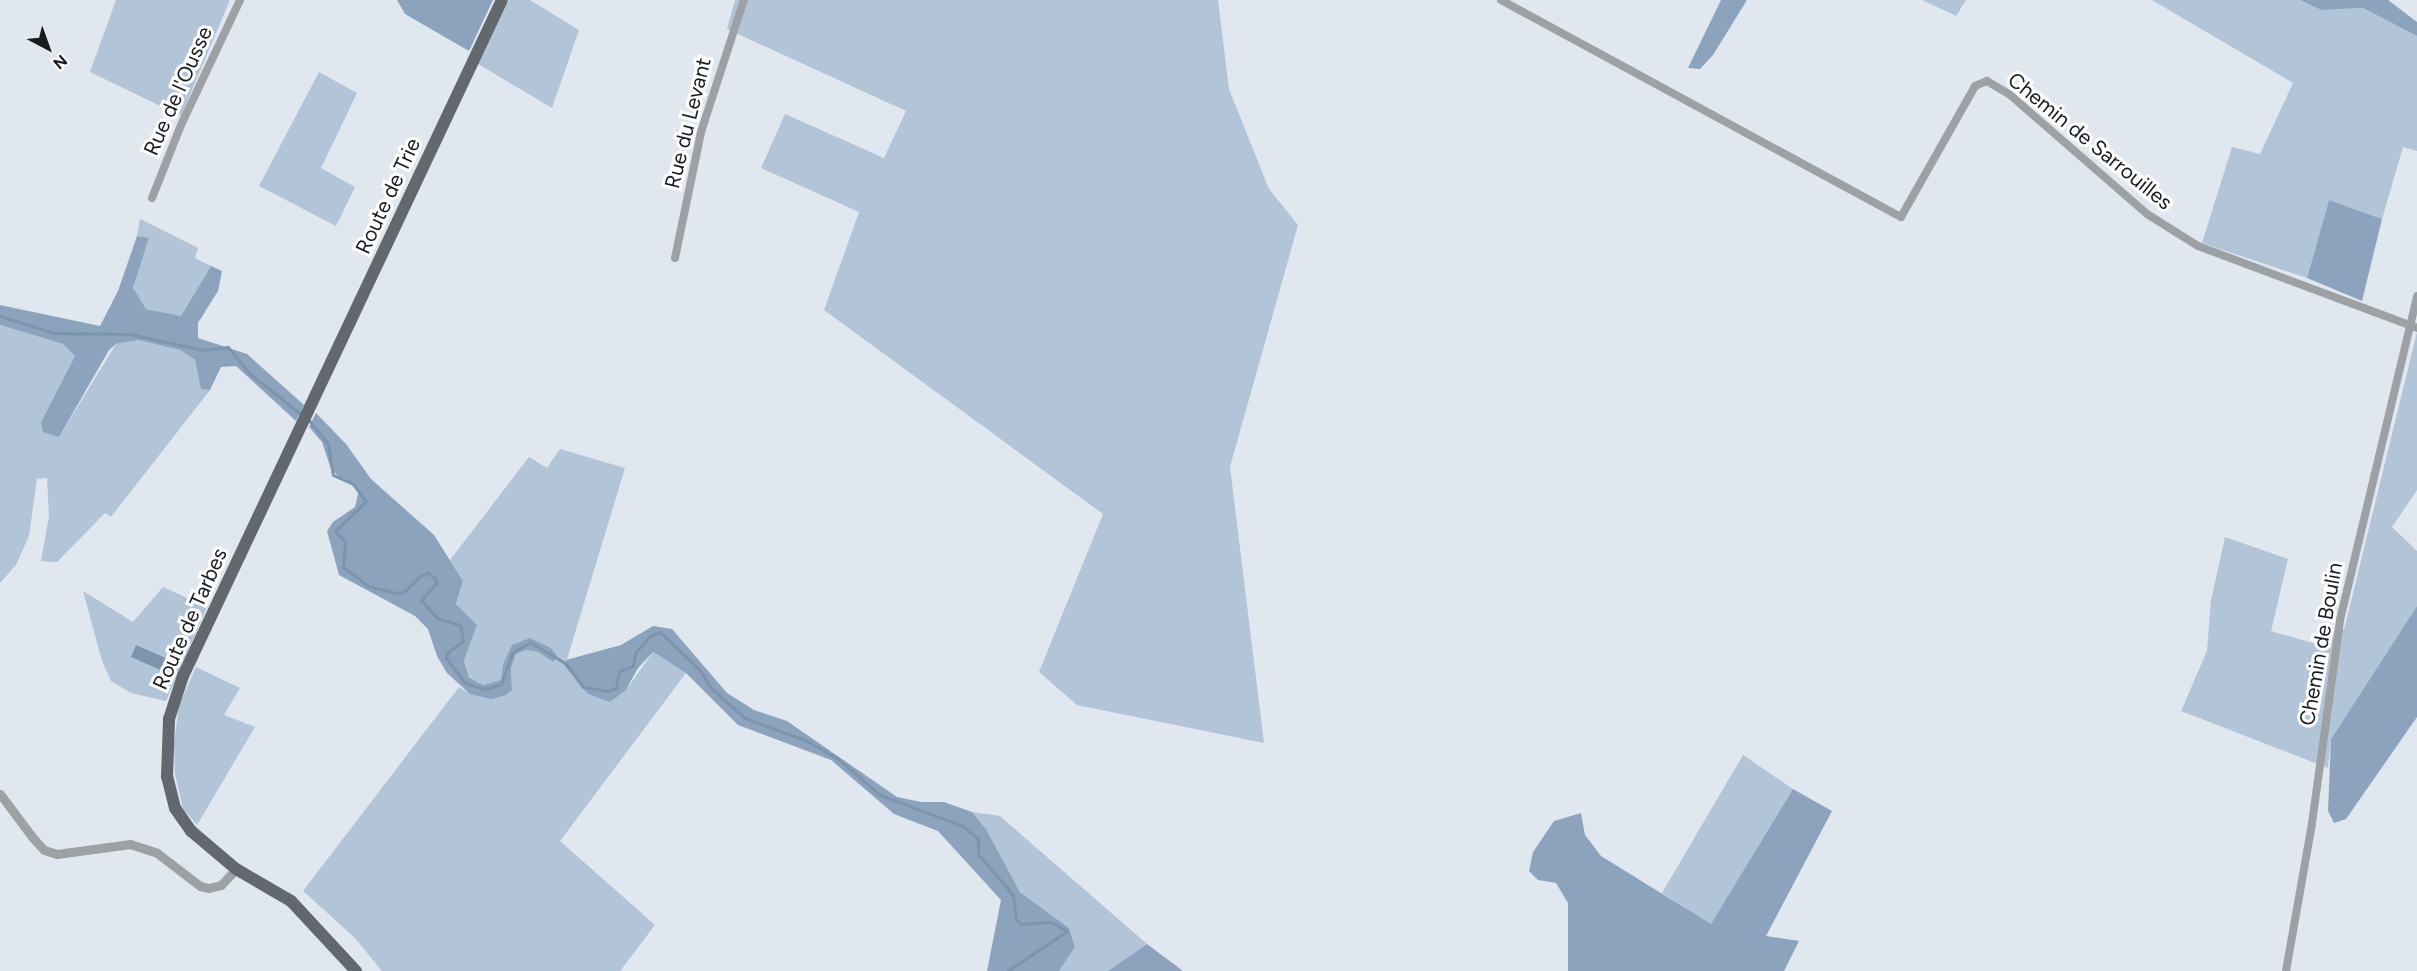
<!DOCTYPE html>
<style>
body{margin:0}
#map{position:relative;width:2417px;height:971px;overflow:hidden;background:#e0e7ef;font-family:Figtree,sans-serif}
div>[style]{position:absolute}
.green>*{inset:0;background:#b1c4d8}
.forest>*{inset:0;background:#8ba3bc}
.water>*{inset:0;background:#7c94ac}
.stream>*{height:3px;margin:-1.5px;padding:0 1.5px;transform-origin:1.5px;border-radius:1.5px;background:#7c94ac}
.minor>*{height:8px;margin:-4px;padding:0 4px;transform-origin:4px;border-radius:4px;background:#9ea1a4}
.tertiary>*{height:9px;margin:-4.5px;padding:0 4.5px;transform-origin:4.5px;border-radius:4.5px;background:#9ea1a4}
.primary>*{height:12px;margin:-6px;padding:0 6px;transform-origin:6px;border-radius:6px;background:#62686d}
span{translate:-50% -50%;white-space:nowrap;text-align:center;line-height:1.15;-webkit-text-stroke:6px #fff;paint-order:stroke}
.street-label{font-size:21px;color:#181a1d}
.north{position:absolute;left:18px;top:18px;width:60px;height:60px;-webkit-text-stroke:4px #fff;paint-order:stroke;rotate:139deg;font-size:16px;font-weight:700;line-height:24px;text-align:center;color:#181a1d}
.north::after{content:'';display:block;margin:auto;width:21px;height:27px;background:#181a1d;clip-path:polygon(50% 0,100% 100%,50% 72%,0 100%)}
</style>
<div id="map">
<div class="green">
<div style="clip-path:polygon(116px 0,230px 0,181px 116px,90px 72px)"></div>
<div style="clip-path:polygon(509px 0,530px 0,579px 30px,552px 108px,478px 64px)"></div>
<div style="clip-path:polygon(735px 0,1218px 0,1229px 89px,1269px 189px,1298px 225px,1230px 467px,1264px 743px,1077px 705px,1039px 672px,1103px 514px,824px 310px,859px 212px,761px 168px,785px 114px,884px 158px,906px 111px,727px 29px)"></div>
<div style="clip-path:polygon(1922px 0,1966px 0,1956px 16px)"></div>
<div style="clip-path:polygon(2152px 0,2300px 0,2321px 10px,2363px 8px,2417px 36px,2417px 151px,2403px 147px,2382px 219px,2329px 200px,2307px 278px,2202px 243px,2232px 147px,2260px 154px,2293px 83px)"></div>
<div style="clip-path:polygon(319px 72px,357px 93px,321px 168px,355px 187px,336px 226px,259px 186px)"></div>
<div style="clip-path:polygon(140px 219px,198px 248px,195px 258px,211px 266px,181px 316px,146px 309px,135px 296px,133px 288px,149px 238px,137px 236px)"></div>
<div style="clip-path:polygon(0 325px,63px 344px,75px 356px,41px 422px,59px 437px,116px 344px,138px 340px,180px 350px,195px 360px,201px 388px,210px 390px,111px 517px,105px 513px,57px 562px,41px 561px,49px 516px,47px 478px,37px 479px,29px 536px,16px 565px,0 583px)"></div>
<div style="clip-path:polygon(2417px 332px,2417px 490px,2392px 527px,2417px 551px,2417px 606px,2331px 739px,2328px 768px,2181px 711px,2207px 651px,2211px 600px,2225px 537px,2288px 559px,2271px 631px,2330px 648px,2335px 627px,2344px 630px)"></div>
<div style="clip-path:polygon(560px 449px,625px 468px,565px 666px,626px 690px,653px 652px,686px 673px,560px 841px,655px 925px,620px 971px,382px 971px,355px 938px,303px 891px,459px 687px,470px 694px,512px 690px,511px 668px,516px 654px,525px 650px,538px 652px,553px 662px,530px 638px,503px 664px,502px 680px,483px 685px,469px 676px,464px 661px,477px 625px,456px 604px,463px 581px,450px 560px,529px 457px,547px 468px)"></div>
<div style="clip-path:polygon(163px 587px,207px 607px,166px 701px,131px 693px,111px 681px,102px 661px,83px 591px,133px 622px)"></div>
<div style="clip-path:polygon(196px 667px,240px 688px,224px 715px,255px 727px,197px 825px,183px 809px,175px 774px,174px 743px,179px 706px)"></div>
<div style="clip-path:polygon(1743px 755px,1793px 789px,1711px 925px,1662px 893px)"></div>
<div style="clip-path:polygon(972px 812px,1000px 816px,1147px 944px,1108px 971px,1059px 971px,1075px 947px,1069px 928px,1020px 892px,986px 829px)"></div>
</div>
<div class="forest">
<div style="clip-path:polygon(397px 0,493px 0,469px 51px,405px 14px)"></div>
<div style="clip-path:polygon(1721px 0,1747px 0,1713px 55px,1700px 69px,1688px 68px)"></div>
<div style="clip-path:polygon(2300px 0,2388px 0,2417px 22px,2417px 36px,2363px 8px,2321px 10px)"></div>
<div style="clip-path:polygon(2329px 200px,2382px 219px,2362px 301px,2307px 278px)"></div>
<div style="clip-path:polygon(137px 236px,149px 238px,133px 288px,146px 309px,181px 316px,211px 266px,222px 271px,218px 291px,198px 323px,198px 338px,247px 354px,304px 405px,296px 421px,236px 366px,221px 367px,210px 390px,201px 389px,195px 360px,180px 350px,138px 340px,116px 344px,109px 350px,59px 437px,43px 432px,41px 422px,75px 356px,63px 344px,0 325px,0 305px,100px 326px,118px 291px)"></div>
<div style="clip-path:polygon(316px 413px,346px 444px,371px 479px,434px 535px,463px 581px,456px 604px,477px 625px,464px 661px,469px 677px,483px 685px,501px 680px,503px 664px,512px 645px,530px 638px,551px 648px,557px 656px,553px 662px,538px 652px,525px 650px,516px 654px,511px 668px,512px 690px,506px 695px,491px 699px,470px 694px,447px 673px,437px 656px,428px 629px,415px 616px,339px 575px,327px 531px,333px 522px,355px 507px,358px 494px,355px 484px,342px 480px,331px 469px,322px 442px,309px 427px)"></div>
<div style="clip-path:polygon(2417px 606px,2417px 717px,2346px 819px,2334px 823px,2328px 811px,2331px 739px)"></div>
<div style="clip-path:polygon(653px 626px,672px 629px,727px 693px,754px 710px,787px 721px,897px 797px,921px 802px,944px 802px,972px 812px,986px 829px,1020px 892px,1069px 928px,1075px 947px,1059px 971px,987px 971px,1001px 900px,938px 831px,894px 814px,831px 760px,738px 725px,686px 673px,653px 652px,638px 668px,626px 690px,610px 702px,588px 694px,565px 666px,566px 660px,621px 645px)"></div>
<div style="clip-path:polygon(1793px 789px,1832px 811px,1766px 936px,1799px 941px,1784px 971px,1568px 971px,1568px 903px,1556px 883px,1538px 880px,1529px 871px,1533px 852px,1554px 821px,1581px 813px,1585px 835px,1601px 856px,1711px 924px)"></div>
<div style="clip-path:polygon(1147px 944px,1183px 971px,1108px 971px)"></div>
</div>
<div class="water">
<div style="clip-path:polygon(136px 645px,168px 659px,163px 671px,131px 657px)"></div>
</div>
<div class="stream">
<div style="left:0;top:316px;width:57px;rotate:17.5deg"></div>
<div style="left:54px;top:333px;width:75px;rotate:0.8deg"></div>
<div style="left:129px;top:334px;width:76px;rotate:12.2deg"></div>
<div style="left:203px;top:350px;width:25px;rotate:-7deg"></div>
<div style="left:228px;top:347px;width:33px;rotate:51deg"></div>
<div style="left:249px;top:373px;width:69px;rotate:38.5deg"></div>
<div style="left:308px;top:419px;width:32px;rotate:51deg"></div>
<div style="left:328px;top:444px;width:31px;rotate:81deg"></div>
<div style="left:333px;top:475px;width:22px;rotate:24deg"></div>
<div style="left:353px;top:484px;width:21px;rotate:53deg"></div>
<div style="left:366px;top:501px;width:43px;rotate:135.9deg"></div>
<div style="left:335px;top:531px;width:14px;rotate:45deg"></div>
<div style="left:345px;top:541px;width:26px;rotate:94deg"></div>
<div style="left:343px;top:567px;width:31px;rotate:37deg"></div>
<div style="left:368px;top:586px;width:29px;rotate:14deg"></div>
<div style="left:396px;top:593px;width:8px;rotate:-7deg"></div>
<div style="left:404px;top:592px;width:23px;rotate:-45deg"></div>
<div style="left:420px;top:576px;width:8px;rotate:-23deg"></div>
<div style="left:427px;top:573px;width:9px;rotate:32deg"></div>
<div style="left:435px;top:578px;width:5px;rotate:79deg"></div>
<div style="left:436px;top:583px;width:23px;rotate:131deg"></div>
<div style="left:421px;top:600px;width:24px;rotate:48deg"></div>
<div style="left:437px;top:618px;width:24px;rotate:17deg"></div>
<div style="left:460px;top:625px;width:16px;rotate:79deg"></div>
<div style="left:463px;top:641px;width:19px;rotate:144deg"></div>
<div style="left:448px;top:652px;width:6px;rotate:108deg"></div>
<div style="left:446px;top:658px;width:31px;rotate:53deg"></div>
<div style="left:465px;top:683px;width:21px;rotate:17deg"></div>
<div style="left:485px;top:689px;width:17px;rotate:-17deg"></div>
<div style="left:501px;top:684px;width:33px;rotate:-70deg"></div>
<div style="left:512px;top:653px;width:21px;rotate:-31deg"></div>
<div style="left:530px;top:642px;width:41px;rotate:31deg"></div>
<div style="left:565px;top:663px;width:30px;rotate:53deg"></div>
<div style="left:583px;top:687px;width:24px;rotate:9deg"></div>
<div style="left:607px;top:691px;width:9px;rotate:-18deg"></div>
<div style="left:616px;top:688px;width:17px;rotate:-80deg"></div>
<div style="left:619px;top:671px;width:15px;rotate:-20deg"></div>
<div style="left:633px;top:666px;width:13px;rotate:-81deg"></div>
<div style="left:635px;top:653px;width:23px;rotate:-49deg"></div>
<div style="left:650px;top:636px;width:11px;rotate:-22deg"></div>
<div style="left:660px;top:632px;width:52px;rotate:43.5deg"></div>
<div style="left:698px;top:668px;width:25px;rotate:56deg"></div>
<div style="left:712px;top:689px;width:44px;rotate:41.3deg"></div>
<div style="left:745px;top:718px;width:66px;rotate:20.4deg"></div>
<div style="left:807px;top:741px;width:34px;rotate:30deg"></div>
<div style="left:837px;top:758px;width:57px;rotate:40.7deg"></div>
<div style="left:880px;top:795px;width:89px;rotate:20.5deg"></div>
<div style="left:963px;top:826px;width:20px;rotate:41deg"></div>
<div style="left:978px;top:839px;width:15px;rotate:90deg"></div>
<div style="left:978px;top:854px;width:54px;rotate:49.5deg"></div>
<div style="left:1013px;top:895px;width:24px;rotate:83deg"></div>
<div style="left:1016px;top:919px;width:7px;rotate:45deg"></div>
<div style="left:1021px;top:924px;width:30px;rotate:-4deg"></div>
<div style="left:1051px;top:922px;width:18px;rotate:29deg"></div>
<div style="left:1067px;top:931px;width:72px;rotate:146.3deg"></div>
</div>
<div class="minor">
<div style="left:1501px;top:0;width:455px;rotate:28.5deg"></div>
<div style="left:1901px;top:217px;width:150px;rotate:-60.5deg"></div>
<div style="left:1975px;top:86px;width:13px;rotate:-23deg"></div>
<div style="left:1987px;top:81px;width:26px;rotate:31deg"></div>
<div style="left:2009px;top:94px;width:183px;rotate:41deg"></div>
<div style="left:2147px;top:214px;width:60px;rotate:32.1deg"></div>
<div style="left:2198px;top:246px;width:234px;rotate:20.5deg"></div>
<div style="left:152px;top:198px;width:79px;rotate:-68.3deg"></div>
<div style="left:181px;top:125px;width:138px;rotate:-64.7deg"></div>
<div style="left:675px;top:258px;width:129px;rotate:-78.3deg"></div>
<div style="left:701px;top:132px;width:139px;rotate:-72deg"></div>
<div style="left:2286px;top:971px;width:150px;rotate:-80deg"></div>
<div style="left:2312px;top:823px;width:205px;rotate:-82.1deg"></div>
<div style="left:2340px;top:620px;width:333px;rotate:-76.6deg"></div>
</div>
<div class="tertiary">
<div style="left:0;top:794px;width:55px;rotate:53.1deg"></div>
<div style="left:33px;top:838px;width:16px;rotate:47deg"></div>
<div style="left:44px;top:850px;width:14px;rotate:17deg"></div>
<div style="left:57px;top:854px;width:74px;rotate:-7.8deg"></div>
<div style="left:130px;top:844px;width:28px;rotate:18deg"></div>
<div style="left:157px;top:853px;width:54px;rotate:37.5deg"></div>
<div style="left:200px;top:886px;width:9px;rotate:13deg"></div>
<div style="left:209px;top:888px;width:12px;rotate:-14deg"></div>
<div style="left:221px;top:885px;width:22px;rotate:-47deg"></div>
</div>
<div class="primary">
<div style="left:356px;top:971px;width:96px;rotate:-132.9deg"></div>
<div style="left:291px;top:901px;width:64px;rotate:-149.8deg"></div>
<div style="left:236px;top:869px;width:59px;rotate:-139.8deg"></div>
<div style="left:191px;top:831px;width:28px;rotate:-125deg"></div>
<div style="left:175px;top:808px;width:32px;rotate:-104deg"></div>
<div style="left:167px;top:777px;width:58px;rotate:-88deg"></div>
<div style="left:169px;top:719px;width:45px;rotate:-72deg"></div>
<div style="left:183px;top:676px;width:747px;rotate:-64.74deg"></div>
</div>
<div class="street-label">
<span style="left:178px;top:91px;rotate:-66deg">Rue de l'Ousse</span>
<span style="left:688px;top:123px;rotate:-76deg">Rue du Levant</span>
<span style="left:2090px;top:141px;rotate:39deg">Chemin de Sarrouilles</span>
<span style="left:388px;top:196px;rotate:-65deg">Route de Trie</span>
<span style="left:190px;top:619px;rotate:-66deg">Route de Tarbes</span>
<span style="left:2321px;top:644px;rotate:-80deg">Chemin de Boulin</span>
</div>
<div class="north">N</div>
</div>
